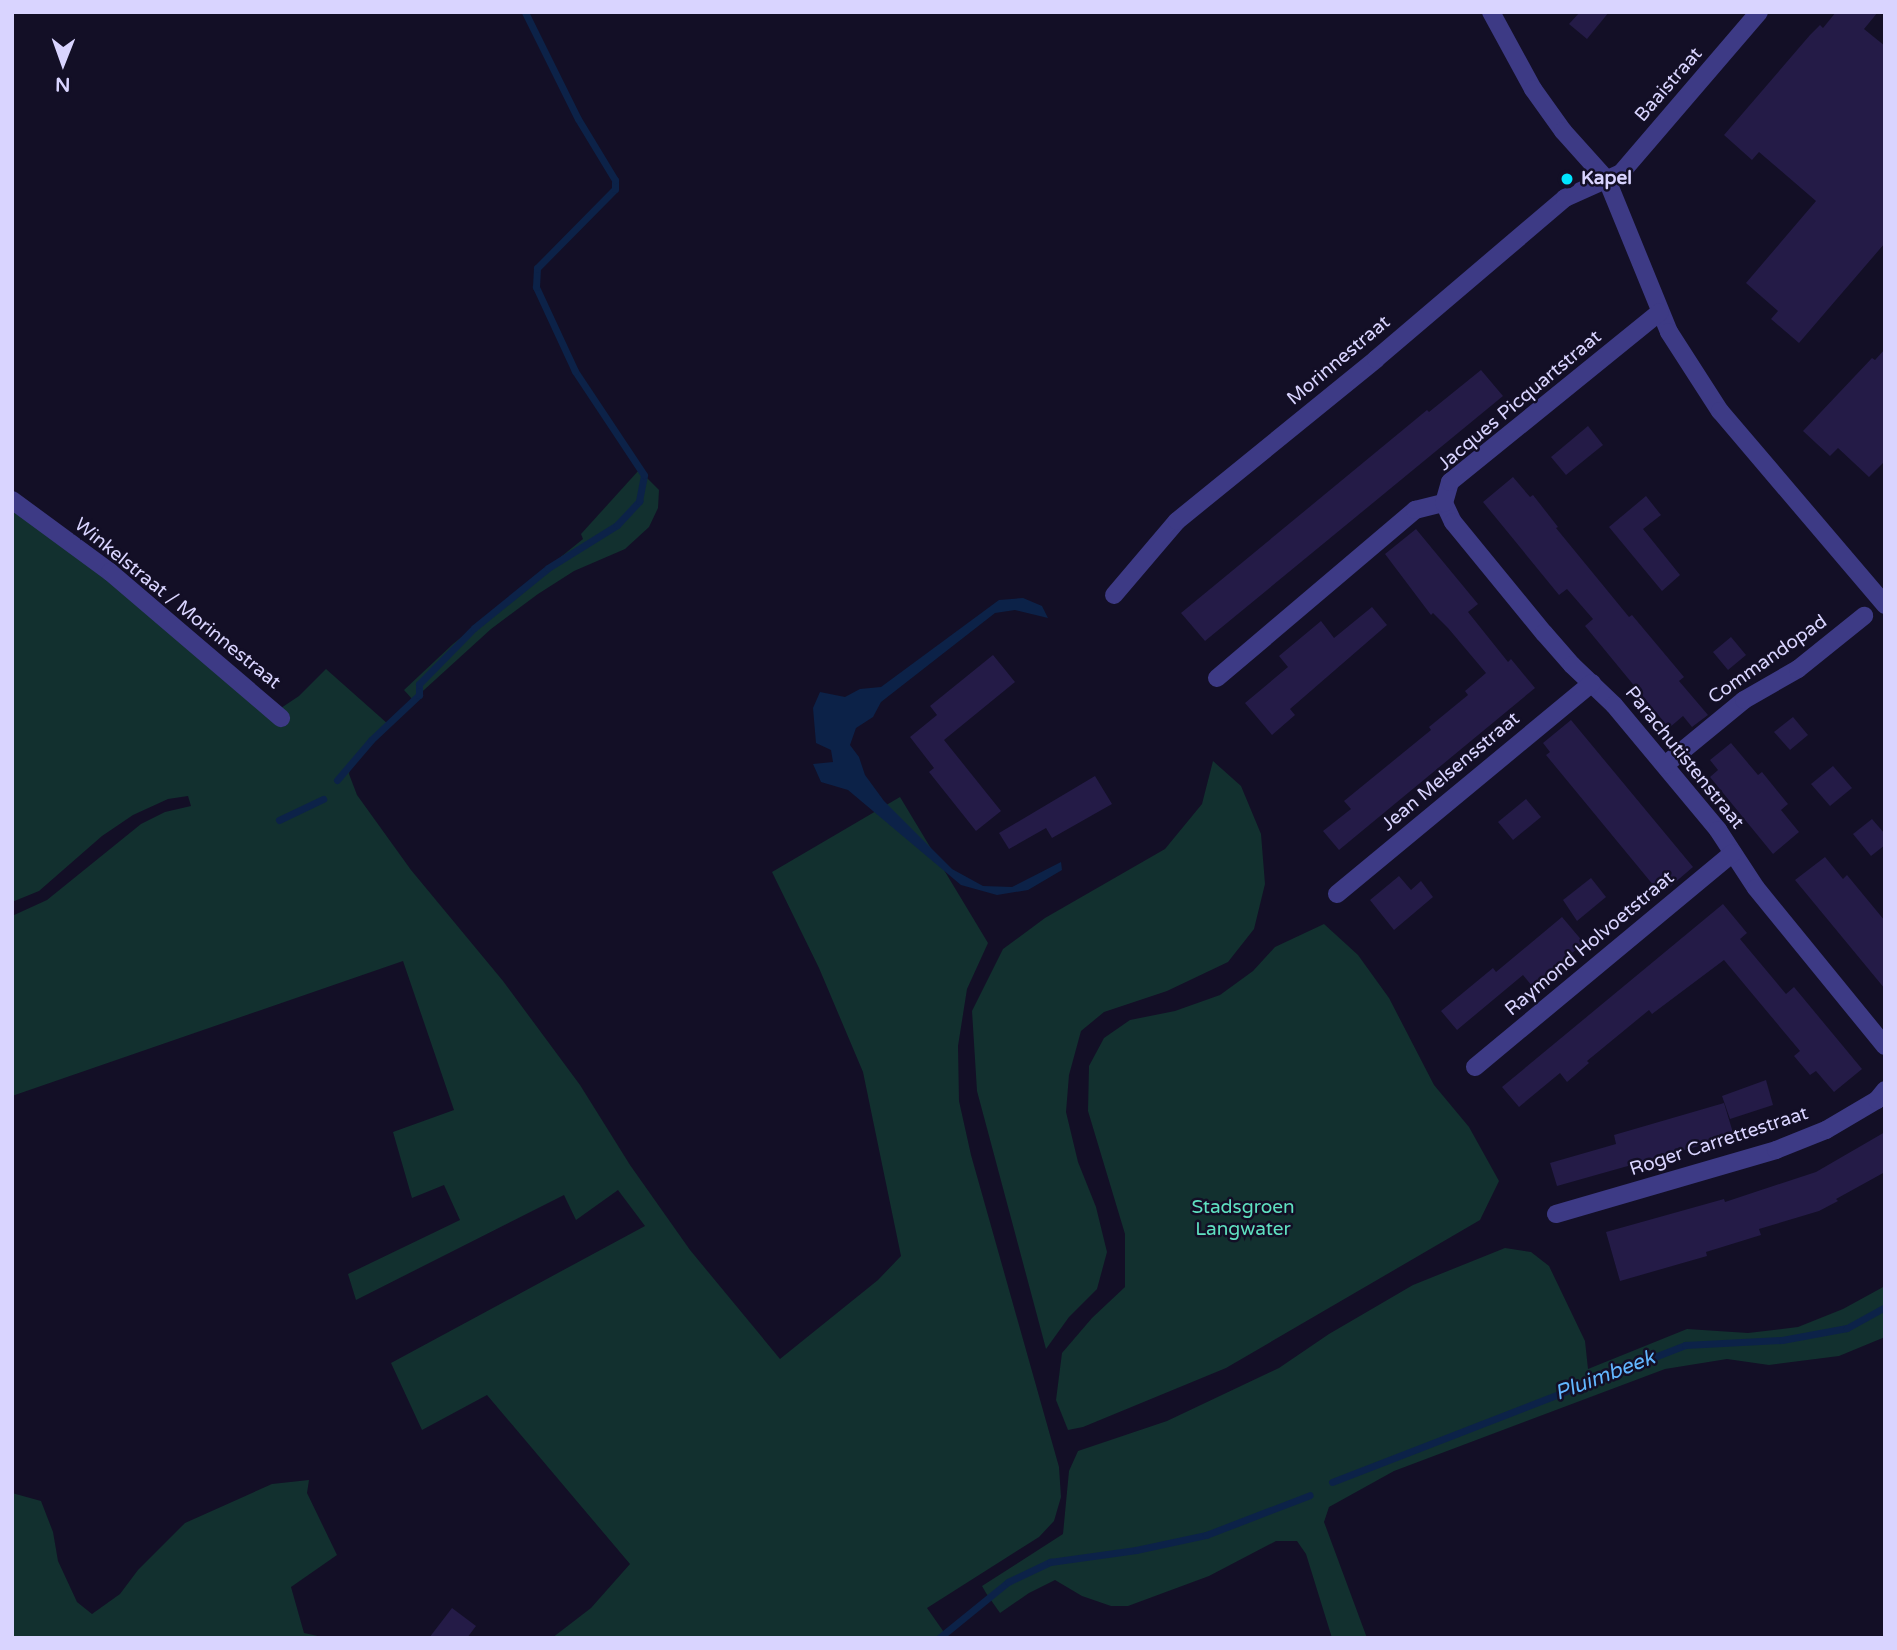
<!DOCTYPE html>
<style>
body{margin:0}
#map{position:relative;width:1897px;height:1650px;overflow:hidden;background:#130f26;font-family:"Varela Round",sans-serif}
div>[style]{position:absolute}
.green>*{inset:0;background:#12302f}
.water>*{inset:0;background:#0c2248}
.stream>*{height:7px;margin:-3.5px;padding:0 3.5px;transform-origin:3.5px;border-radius:3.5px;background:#0c2248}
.building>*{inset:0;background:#241b47}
.street>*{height:18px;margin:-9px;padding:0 9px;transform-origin:9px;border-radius:9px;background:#3d3a85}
.dots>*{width:19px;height:19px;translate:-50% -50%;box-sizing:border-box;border:4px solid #130f26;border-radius:50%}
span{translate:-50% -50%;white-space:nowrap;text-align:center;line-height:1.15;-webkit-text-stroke:5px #130f26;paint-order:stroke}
.street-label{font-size:19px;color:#d9d4ff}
.poi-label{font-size:19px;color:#d9d4ff;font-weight:700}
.left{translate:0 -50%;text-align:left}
.park-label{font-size:19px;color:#5fe0c0}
.water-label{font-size:21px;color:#62b6ff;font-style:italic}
.frame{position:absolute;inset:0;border:14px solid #d9d4ff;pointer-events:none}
.north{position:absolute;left:28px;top:28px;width:70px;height:70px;-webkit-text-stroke:5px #130f26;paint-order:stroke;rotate:181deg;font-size:19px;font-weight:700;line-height:28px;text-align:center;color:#d9d4ff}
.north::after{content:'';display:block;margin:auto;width:24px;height:32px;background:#d9d4ff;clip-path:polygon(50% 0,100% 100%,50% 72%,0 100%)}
</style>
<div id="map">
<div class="green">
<div style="clip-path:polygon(639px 470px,659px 490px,658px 508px,649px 527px,625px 549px,574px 571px,538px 594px,491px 629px,413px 700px,404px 690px,453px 644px,583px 539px,581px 534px)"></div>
<div style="clip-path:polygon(12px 504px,275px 712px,299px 696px,326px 669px,388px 724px,351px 763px,349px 774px,357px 795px,411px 870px,503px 981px,580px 1085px,630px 1165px,690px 1250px,780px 1359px,878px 1280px,901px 1256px,863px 1072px,819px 968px,772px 872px,900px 797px,988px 943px,967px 989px,958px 1046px,959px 1101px,971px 1155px,1059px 1467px,1061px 1497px,1054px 1521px,1039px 1537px,927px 1608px,948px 1638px,552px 1638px,591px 1608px,630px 1564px,487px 1395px,422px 1430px,391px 1363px,645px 1226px,618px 1190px,576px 1220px,564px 1195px,356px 1300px,348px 1274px,460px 1220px,444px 1185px,412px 1198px,393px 1132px,454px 1110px,403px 961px,12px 1096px,12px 916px,47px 900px,141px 824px,165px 812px,191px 806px,188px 796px,168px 799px,133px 815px,102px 836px,39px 891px,12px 902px)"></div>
<div style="clip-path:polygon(1213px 761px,1241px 786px,1261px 834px,1265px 884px,1254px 929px,1228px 962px,1167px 991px,1104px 1012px,1081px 1031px,1069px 1075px,1066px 1112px,1078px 1162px,1096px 1207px,1107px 1252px,1097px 1289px,1069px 1317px,1046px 1349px,977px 1091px,972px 1011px,1003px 949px,1045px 918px,1165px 849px,1202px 804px)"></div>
<div style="clip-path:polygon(1324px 924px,1358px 955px,1389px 998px,1434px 1085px,1469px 1127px,1499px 1181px,1480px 1220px,1226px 1368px,1083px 1427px,1068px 1430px,1056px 1400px,1062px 1353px,1092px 1318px,1125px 1287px,1125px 1234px,1088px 1111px,1089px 1066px,1104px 1038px,1130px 1020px,1175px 1011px,1220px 995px,1253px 971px,1275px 947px)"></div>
<div style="clip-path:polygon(1505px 1248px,1531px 1252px,1549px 1266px,1585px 1341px,1588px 1369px,1687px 1329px,1748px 1333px,1798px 1327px,1843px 1309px,1885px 1286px,1885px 1337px,1839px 1356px,1769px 1365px,1727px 1359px,1665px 1369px,1394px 1471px,1329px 1507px,1324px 1522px,1367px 1638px,1332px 1638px,1306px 1554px,1297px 1541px,1276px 1541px,1209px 1576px,1128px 1606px,1111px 1606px,1082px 1596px,1055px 1580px,1029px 1593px,1000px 1613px,986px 1593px,982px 1586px,1063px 1534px,1069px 1471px,1078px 1451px,1167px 1421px,1279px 1368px,1329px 1334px,1413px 1285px)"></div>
<div style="clip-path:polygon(309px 1480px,307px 1493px,337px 1555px,291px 1587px,304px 1633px,327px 1638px,12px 1638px,12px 1493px,41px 1501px,53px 1532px,58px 1561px,77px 1602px,92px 1614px,120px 1594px,138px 1570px,185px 1523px,272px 1484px)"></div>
</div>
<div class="water">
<div style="clip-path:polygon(1023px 598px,1042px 606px,1048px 618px,1015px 610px,995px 613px,881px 702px,873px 717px,856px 728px,850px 745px,859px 757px,865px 775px,884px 801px,952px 869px,983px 886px,1012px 887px,1061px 862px,1062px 870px,1028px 890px,997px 895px,961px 885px,848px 790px,821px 782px,813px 764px,833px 762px,831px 750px,816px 743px,813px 708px,820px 692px,845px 697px,860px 689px,881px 687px,999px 600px)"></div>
</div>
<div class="stream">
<div style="left:337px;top:780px;width:52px;rotate:-49.6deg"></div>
<div style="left:371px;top:740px;width:66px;rotate:-43.2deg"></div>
<div style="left:419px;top:695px;width:11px;rotate:-90deg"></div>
<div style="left:419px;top:684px;width:78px;rotate:-45.5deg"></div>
<div style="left:474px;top:628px;width:95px;rotate:-39deg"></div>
<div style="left:548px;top:568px;width:81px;rotate:-31.9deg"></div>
<div style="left:617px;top:525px;width:33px;rotate:-47deg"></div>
<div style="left:639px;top:501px;width:26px;rotate:-79deg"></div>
<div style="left:644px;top:475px;width:125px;rotate:-123.6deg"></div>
<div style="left:575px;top:371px;width:93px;rotate:-114.9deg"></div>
<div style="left:536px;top:287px;width:19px;rotate:-87deg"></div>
<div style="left:537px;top:268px;width:111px;rotate:-45.4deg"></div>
<div style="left:615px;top:189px;width:9px;rotate:-90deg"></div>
<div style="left:615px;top:180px;width:71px;rotate:-121.2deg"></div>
<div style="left:578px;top:119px;width:119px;rotate:-116.4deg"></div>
<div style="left:279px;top:820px;width:49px;rotate:-25.5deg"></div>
<div style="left:1332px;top:1482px;width:379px;rotate:-21.2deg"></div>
<div style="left:1685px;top:1345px;width:97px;rotate:-3deg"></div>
<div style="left:1782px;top:1340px;width:66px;rotate:-10.5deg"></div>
<div style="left:1847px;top:1328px;width:43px;rotate:-28.9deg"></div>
<div style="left:939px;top:1638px;width:89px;rotate:-39.1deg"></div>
<div style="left:1008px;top:1582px;width:47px;rotate:-25.5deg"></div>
<div style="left:1050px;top:1562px;width:87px;rotate:-7.9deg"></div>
<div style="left:1136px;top:1550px;width:72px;rotate:-12.1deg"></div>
<div style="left:1206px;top:1535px;width:111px;rotate:-21deg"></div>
</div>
<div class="building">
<div style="clip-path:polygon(1580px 12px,1609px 12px,1587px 39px,1569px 24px)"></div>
<div style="clip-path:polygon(1836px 12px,1878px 12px,1864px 29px,1885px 46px,1885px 243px,1799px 343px,1771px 319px,1778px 311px,1746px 283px,1816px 201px,1759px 152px,1752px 160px,1724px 135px,1810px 35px,1820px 25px,1823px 28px)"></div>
<div style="clip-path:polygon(1885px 349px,1885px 461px,1869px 477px,1838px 448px,1830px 456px,1803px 431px,1872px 358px,1875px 360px)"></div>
<div style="clip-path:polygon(1481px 370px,1503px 396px,1205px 641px,1181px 613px,1427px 410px,1429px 412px)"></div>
<div style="clip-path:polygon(1588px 426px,1603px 445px,1566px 475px,1551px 457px)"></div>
<div style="clip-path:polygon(1513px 477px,1530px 497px,1533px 495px,1558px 527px,1556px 528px,1629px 617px,1632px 615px,1684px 677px,1679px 681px,1708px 715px,1692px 727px,1683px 716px,1669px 728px,1585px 626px,1593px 619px,1567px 589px,1559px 595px,1483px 502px)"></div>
<div style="clip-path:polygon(1646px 496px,1661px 515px,1643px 529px,1680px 575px,1662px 591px,1609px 527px)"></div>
<div style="clip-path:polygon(1416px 529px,1478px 604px,1468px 612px,1508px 662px,1511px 659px,1535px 688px,1339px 850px,1323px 831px,1351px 809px,1344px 801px,1431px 730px,1429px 727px,1468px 695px,1465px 691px,1486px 673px,1448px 628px,1433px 613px,1431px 615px,1385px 554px)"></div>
<div style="clip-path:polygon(1372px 607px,1387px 625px,1290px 709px,1295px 715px,1272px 735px,1245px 703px,1288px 667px,1279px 656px,1321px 621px,1334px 638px)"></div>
<div style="clip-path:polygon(1731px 637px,1746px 655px,1728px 670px,1713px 652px)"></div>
<div style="clip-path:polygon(993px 655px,1015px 682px,944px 740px,1001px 811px,976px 831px,929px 772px,934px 768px,910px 737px,937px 715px,930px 706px)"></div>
<div style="clip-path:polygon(1793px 717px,1808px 735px,1790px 750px,1774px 732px)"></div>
<div style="clip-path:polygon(1571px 720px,1693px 867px,1665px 891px,1658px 882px,1654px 886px,1546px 755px,1550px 752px,1543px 743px)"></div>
<div style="clip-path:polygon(1731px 743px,1758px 775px,1762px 772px,1788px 804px,1781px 810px,1799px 832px,1773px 854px,1710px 777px,1718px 770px,1710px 760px)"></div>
<div style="clip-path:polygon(1833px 766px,1852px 788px,1830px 806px,1811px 784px)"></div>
<div style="clip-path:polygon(1095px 776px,1112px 804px,1052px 838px,1046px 828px,1009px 849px,999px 833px)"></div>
<div style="clip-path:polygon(1526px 799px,1541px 817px,1513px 840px,1498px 822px)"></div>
<div style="clip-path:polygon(1872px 819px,1885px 834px,1885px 845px,1871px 856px,1853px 834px)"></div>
<div style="clip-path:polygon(1825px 857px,1843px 879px,1847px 875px,1885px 921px,1885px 989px,1795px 880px)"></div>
<div style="clip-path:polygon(1399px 876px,1411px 890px,1421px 881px,1433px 897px,1394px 930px,1370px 900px)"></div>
<div style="clip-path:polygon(1591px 878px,1606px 897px,1577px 921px,1563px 900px)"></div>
<div style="clip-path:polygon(1723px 904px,1747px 933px,1740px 939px,1786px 994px,1794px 987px,1862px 1069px,1834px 1092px,1816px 1071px,1810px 1075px,1794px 1056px,1800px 1051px,1724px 960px,1652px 1014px,1649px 1010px,1587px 1061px,1589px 1063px,1567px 1082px,1560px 1073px,1519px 1107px,1502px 1087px)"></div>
<div style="clip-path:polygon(1562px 917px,1584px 943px,1532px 986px,1523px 975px,1457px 1030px,1441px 1011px,1493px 968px,1496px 972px)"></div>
<div style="clip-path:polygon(1766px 1080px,1773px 1105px,1730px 1119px,1722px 1096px)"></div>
<div style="clip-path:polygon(1724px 1103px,1734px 1136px,1557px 1186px,1550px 1163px,1616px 1144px,1614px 1135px)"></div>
<div style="clip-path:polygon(1885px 1132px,1885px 1172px,1836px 1199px,1838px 1201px,1819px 1211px,1759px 1229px,1761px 1235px,1706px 1252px,1707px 1256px,1620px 1281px,1606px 1232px,1724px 1199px,1725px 1202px,1816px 1172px)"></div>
<div style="clip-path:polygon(452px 1608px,476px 1626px,467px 1638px,429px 1638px)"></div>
</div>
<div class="street">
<div style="left:1491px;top:12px;width:88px;rotate:61.4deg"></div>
<div style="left:1533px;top:89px;width:52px;rotate:54.5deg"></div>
<div style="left:1563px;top:131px;width:66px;rotate:48.1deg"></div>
<div style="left:1607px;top:180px;width:164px;rotate:67.8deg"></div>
<div style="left:1669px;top:332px;width:94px;rotate:57.2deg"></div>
<div style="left:1720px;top:411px;width:255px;rotate:49.6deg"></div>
<div style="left:12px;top:500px;width:122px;rotate:36.3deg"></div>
<div style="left:110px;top:572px;width:225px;rotate:40.5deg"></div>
<div style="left:1444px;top:503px;width:21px;rotate:65deg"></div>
<div style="left:1453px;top:522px;width:144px;rotate:50.7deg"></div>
<div style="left:1544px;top:633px;width:43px;rotate:48.8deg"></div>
<div style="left:1572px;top:665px;width:58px;rotate:43.6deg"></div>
<div style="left:1614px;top:705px;width:163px;rotate:50.2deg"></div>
<div style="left:1718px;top:830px;width:69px;rotate:56.8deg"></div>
<div style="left:1756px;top:888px;width:204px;rotate:50.8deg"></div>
<div style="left:1114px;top:595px;width:97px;rotate:-49.6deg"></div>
<div style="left:1177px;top:521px;width:257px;rotate:-39.1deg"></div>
<div style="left:1376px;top:359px;width:248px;rotate:-40.4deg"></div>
<div style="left:1565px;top:198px;width:61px;rotate:-24.1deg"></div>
<div style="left:1621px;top:173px;width:212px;rotate:-49.4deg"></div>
<div style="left:1217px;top:678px;width:260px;rotate:-40.3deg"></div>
<div style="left:1415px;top:510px;width:30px;rotate:-14deg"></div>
<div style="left:1444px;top:503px;width:22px;rotate:-74deg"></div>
<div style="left:1450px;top:482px;width:270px;rotate:-39deg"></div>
<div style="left:1665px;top:765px;width:102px;rotate:-39.4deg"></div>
<div style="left:1744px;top:700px;width:62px;rotate:-29.9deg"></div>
<div style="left:1798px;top:669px;width:85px;rotate:-38.8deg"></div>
<div style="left:1337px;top:894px;width:331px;rotate:-39.6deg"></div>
<div style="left:1475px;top:1067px;width:335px;rotate:-39.7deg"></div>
<div style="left:1556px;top:1214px;width:229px;rotate:-16.2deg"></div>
<div style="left:1776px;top:1150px;width:54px;rotate:-21.8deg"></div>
<div style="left:1826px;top:1130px;width:59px;rotate:-30.5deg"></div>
<div style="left:1877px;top:1100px;width:13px;rotate:-51deg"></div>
</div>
<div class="dots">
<div style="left:1567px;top:179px;background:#00e5ff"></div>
</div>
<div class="street-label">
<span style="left:1669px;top:85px;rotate:-49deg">Baaistraat</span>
<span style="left:1339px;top:361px;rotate:-40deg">Morinnestraat</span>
<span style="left:1520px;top:401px;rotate:-40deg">Jacques Picquartstraat</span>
<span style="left:177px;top:604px;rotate:39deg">Winkelstraat / Morinnestraat</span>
<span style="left:1768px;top:660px;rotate:-35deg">Commandopad</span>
<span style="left:1684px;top:758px;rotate:51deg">Parachutistenstraat</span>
<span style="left:1451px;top:772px;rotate:-40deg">Jean Melsensstraat</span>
<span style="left:1590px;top:944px;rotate:-40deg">Raymond Holvoetstraat</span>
<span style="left:1719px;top:1142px;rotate:-18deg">Roger Carrettestraat</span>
</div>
<div class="poi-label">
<span class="left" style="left:1581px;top:179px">Kapel</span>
</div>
<div class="park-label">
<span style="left:1243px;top:1219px">Stadsgroen<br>Langwater</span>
</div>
<div class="water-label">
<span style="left:1605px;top:1376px;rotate:-21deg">Pluimbeek</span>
</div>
<div class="frame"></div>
<div class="north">N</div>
</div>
